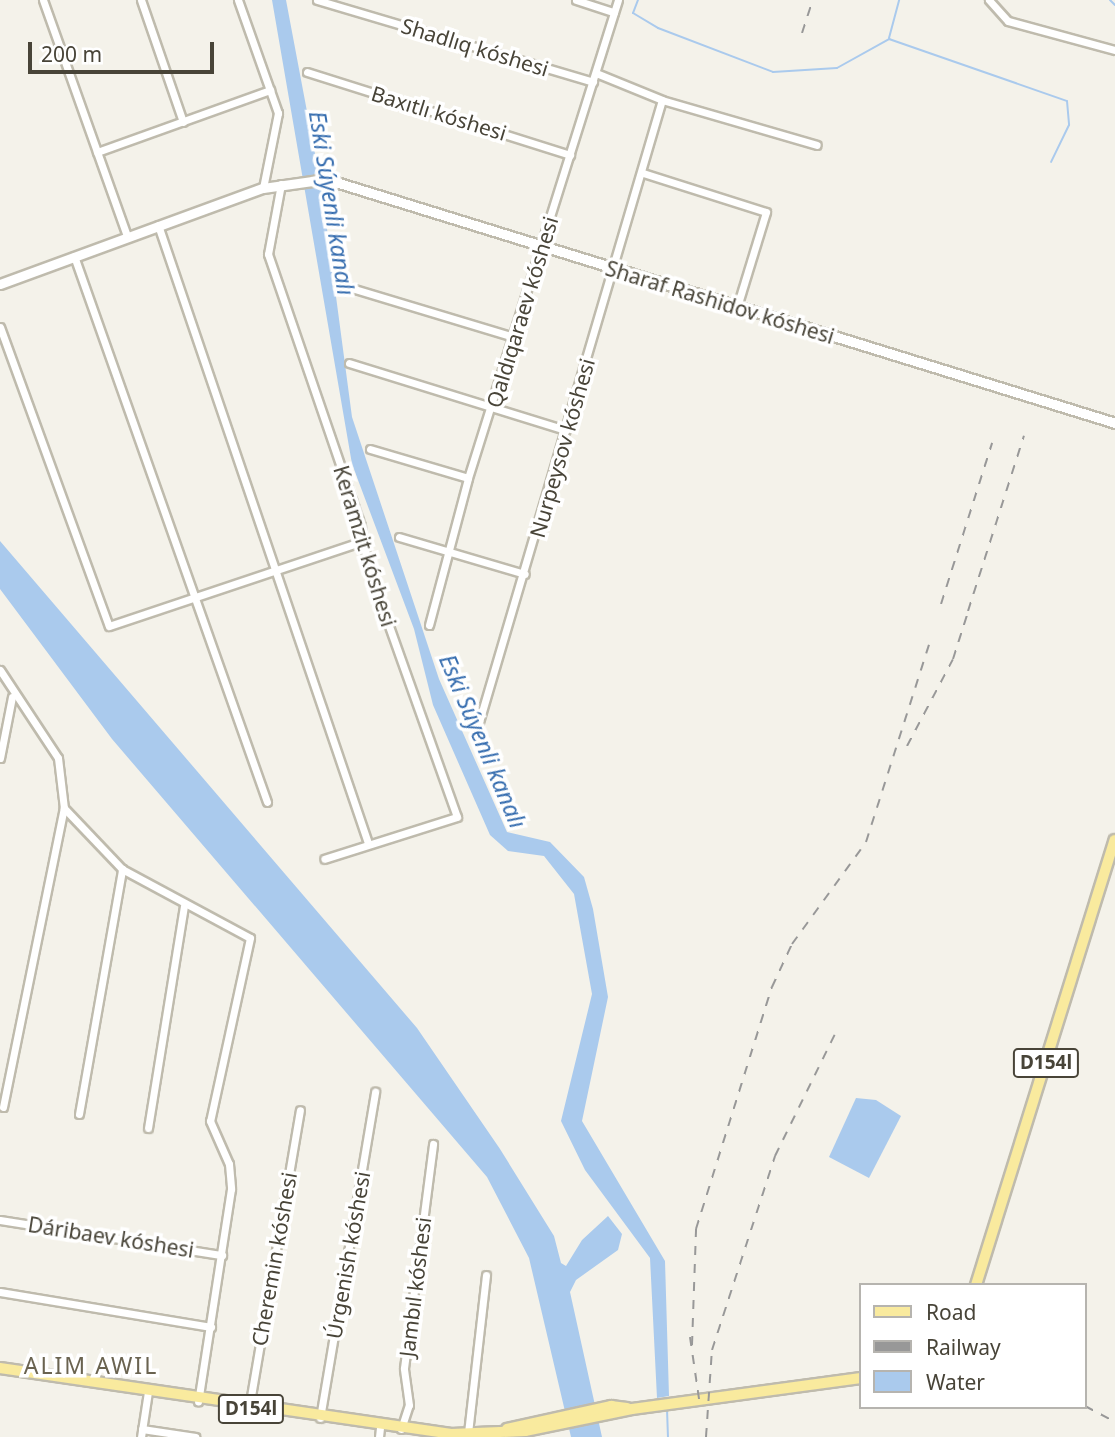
<!DOCTYPE html>
<meta charset="utf-8">
<style>
body{margin:0}
#map{position:relative;width:1115px;height:1437px;overflow:hidden;background:#f4f2ea;font-family:"Noto Sans",sans-serif}
div>[style]{position:absolute}
.water>*{inset:0;background:#aacaed}
.stream>*{height:2px;margin:-1px;padding:0 1px;transform-origin:1px;border-radius:1px;background:#aacaed}
.roads{filter:drop-shadow(2px 0 #bfbbad) drop-shadow(-2px 0 #bfbbad) drop-shadow(0 2px #bfbbad) drop-shadow(0 -2px #bfbbad)}
.minor>*{height:7px;margin:-3.5px;padding:0 3.5px;transform-origin:3.5px;border-radius:3.5px;background:#fff}
.tertiary>*{height:9px;margin:-4.5px;padding:0 4.5px;transform-origin:4.5px;border-radius:4.5px;background:#fff}
.primary>*{height:10px;margin:-5px;padding:0 5px;transform-origin:5px;border-radius:5px;background:#f9ea9e}
.rail>*{height:2px;margin-top:-1px;transform-origin:0;background:repeating-linear-gradient(90deg,#989898 0 9px,transparent 0 18px)}
span{translate:-50% -50%;white-space:nowrap;text-align:center;line-height:1.15;-webkit-text-stroke:7px #fff;paint-order:stroke}
.shield-label span{padding:2px 5px;background:#fff;border:2px solid;border-radius:5px;-webkit-text-stroke-width:0}
.shield-label{font-size:19px;color:#484438;font-weight:700}
.street-label{font-size:21px;color:#484438}
.water-label{font-size:23px;color:#366daf;font-style:italic}
.neighbourhood-label{font-size:23px;color:#6a6350;letter-spacing:2px}
.legend{position:absolute;left:859px;top:1283px;width:228px;height:126px;box-sizing:border-box;background:#fff;border:2px solid #b6b4af;margin:0;padding:9px 12px;list-style:none;font-size:21px;color:#484438}
.legend li{display:flex;align-items:center;gap:14px;height:35px}
.legend b{width:35px;border:2px solid #b6b4af}
.scale{position:absolute;left:28px;top:42px;width:186px;height:32px;box-sizing:border-box;border:4px solid #484438;border-top:0;padding-left:9px;font-size:21px;line-height:24px;white-space:nowrap;color:#484438;-webkit-text-stroke:5px #fff;paint-order:stroke}
</style>
<div id="map">
<div class="water">
<div style="clip-path:polygon(272px 0,286px 0,322px 191px,352px 417px,439px 679px,507px 832px,550px 842px,584px 877px,593px 909px,608px 997px,582px 1121px,665px 1261px,669px 1396px,657px 1398px,650px 1258px,585px 1170px,561px 1121px,592px 994px,574px 894px,544px 856px,508px 851px,490px 835px,433px 705px,414px 629px,352px 464px)"></div>
<div style="clip-path:polygon(0 541px,417px 1028px,500px 1149px,554px 1236px,561px 1263px,566px 1266px,582px 1240px,608px 1216px,622px 1234px,618px 1250px,576px 1280px,570px 1292px,602px 1437px,571px 1437px,529px 1258px,487px 1177px,112px 739px,0 589px)"></div>
<div style="clip-path:polygon(856px 1098px,876px 1100px,901px 1116px,869px 1178px,829px 1157px)"></div>
</div>
<div class="stream">
<div style="left:638px;top:0;width:14px;rotate:111deg"></div>
<div style="left:633px;top:13px;width:29px;rotate:31deg"></div>
<div style="left:658px;top:28px;width:123px;rotate:20.9deg"></div>
<div style="left:773px;top:72px;width:64px;rotate:-3.6deg"></div>
<div style="left:837px;top:68px;width:60px;rotate:-29.1deg"></div>
<div style="left:889px;top:39px;width:188px;rotate:19.2deg"></div>
<div style="left:1067px;top:101px;width:24px;rotate:85deg"></div>
<div style="left:1069px;top:125px;width:41px;rotate:115.9deg"></div>
<div style="left:1110px;top:0;width:7px;rotate:45deg"></div>
<div style="left:889px;top:38px;width:39px;rotate:-75deg"></div>
<div style="left:667px;top:1409px;width:28px;rotate:88deg"></div>
</div>
<div class="roads">
<div class="minor">
<div style="left:43px;top:0;width:251px;rotate:70.4deg"></div>
<div style="left:141px;top:0;width:129px;rotate:71deg"></div>
<div style="left:238px;top:0;width:120px;rotate:70.5deg"></div>
<div style="left:278px;top:113px;width:76px;rotate:101.3deg"></div>
<div style="left:317px;top:0;width:288px;rotate:16.5deg"></div>
<div style="left:576px;top:0;width:40px;rotate:18deg"></div>
<div style="left:989px;top:0;width:28px;rotate:48deg"></div>
<div style="left:1008px;top:21px;width:111px;rotate:15.2deg"></div>
<div style="left:307px;top:72px;width:276px;rotate:17.5deg"></div>
<div style="left:596px;top:73px;width:71px;rotate:22.2deg"></div>
<div style="left:662px;top:100px;width:161px;rotate:16.2deg"></div>
<div style="left:97px;top:152px;width:184px;rotate:-19.7deg"></div>
<div style="left:643px;top:173px;width:129px;rotate:17.6deg"></div>
<div style="left:766px;top:212px;width:99px;rotate:107deg"></div>
<div style="left:281px;top:184px;width:71px;rotate:100.5deg"></div>
<div style="left:268px;top:254px;width:287px;rotate:71.1deg"></div>
<div style="left:361px;top:526px;width:42px;rotate:80.3deg"></div>
<div style="left:368px;top:567px;width:265px;rotate:70.4deg"></div>
<div style="left:457px;top:817px;width:139px;rotate:162.5deg"></div>
<div style="left:158px;top:225px;width:653px;rotate:71.23deg"></div>
<div style="left:74px;top:256px;width:579px;rotate:70.53deg"></div>
<div style="left:338px;top:284px;width:184px;rotate:16.8deg"></div>
<div style="left:0;top:327px;width:318px;rotate:70deg"></div>
<div style="left:109px;top:626px;width:268px;rotate:-18.5deg"></div>
<div style="left:349px;top:363px;width:227px;rotate:17.2deg"></div>
<div style="left:370px;top:449px;width:102px;rotate:16.5deg"></div>
<div style="left:399px;top:537px;width:131px;rotate:16.4deg"></div>
<div style="left:429px;top:625px;width:152px;rotate:-75.1deg"></div>
<div style="left:468px;top:478px;width:501px;rotate:-72.58deg"></div>
<div style="left:0;top:670px;width:105px;rotate:56.6deg"></div>
<div style="left:58px;top:758px;width:50px;rotate:83.2deg"></div>
<div style="left:64px;top:808px;width:84px;rotate:46.4deg"></div>
<div style="left:122px;top:869px;width:145px;rotate:28.3deg"></div>
<div style="left:250px;top:938px;width:187px;rotate:102.3deg"></div>
<div style="left:210px;top:1121px;width:47px;rotate:66.2deg"></div>
<div style="left:229px;top:1164px;width:25px;rotate:85deg"></div>
<div style="left:231px;top:1189px;width:215px;rotate:98.8deg"></div>
<div style="left:479px;top:722px;width:648px;rotate:-73.61deg"></div>
<div style="left:0;top:758px;width:62px;rotate:-78.9deg"></div>
<div style="left:3px;top:1107px;width:305px;rotate:-78.5deg"></div>
<div style="left:79px;top:1114px;width:249px;rotate:-80deg"></div>
<div style="left:148px;top:1128px;width:225px;rotate:-80.8deg"></div>
<div style="left:0;top:1220px;width:225px;rotate:9deg"></div>
<div style="left:0;top:1292px;width:214px;rotate:9.4deg"></div>
<div style="left:249px;top:1408px;width:302px;rotate:-80.3deg"></div>
<div style="left:320px;top:1418px;width:331px;rotate:-80.4deg"></div>
<div style="left:142px;top:1429px;width:54px;rotate:8.6deg"></div>
<div style="left:401px;top:1429px;width:25px;rotate:-72deg"></div>
<div style="left:409px;top:1405px;width:37px;rotate:-98deg"></div>
<div style="left:404px;top:1368px;width:226px;rotate:-82.6deg"></div>
<div style="left:468px;top:1433px;width:159px;rotate:-83.5deg"></div>
<div style="left:141px;top:1437px;width:46px;rotate:-81.2deg"></div>
<div style="left:379px;top:1437px;width:9px;rotate:-84deg"></div>
</div>
<div class="tertiary">
<div style="left:0;top:284px;width:280px;rotate:-20.1deg"></div>
<div style="left:263px;top:188px;width:64px;rotate:-8.1deg"></div>
<div style="left:326px;top:179px;width:826px;rotate:17.18deg"></div>
</div>
<div class="primary">
<div style="left:976px;top:1285px;width:466px;rotate:-72.7deg"></div>
<div style="left:0;top:1368px;width:456px;rotate:8.3deg"></div>
<div style="left:451px;top:1434px;width:74px;rotate:-2.3deg"></div>
<div style="left:525px;top:1431px;width:109px;rotate:-11.6deg"></div>
<div style="left:632px;top:1409px;width:231px;rotate:-7.7deg"></div>
<div style="left:507px;top:1429px;width:107px;rotate:-12.5deg"></div>
<div style="left:611px;top:1406px;width:16px;rotate:7deg"></div>
</div>
</div>
<div class="rail">
<div style="left:802px;top:33px;width:35px;rotate:-72deg"></div>
<div style="left:941px;top:604px;width:169px;rotate:-72.4deg"></div>
<div style="left:968px;top:611px;width:184px;rotate:-72.3deg"></div>
<div style="left:907px;top:746px;width:98px;rotate:-62.1deg"></div>
<div style="left:953px;top:659px;width:46px;rotate:-72.3deg"></div>
<div style="left:690px;top:1337px;width:63px;rotate:81.7deg"></div>
<div style="left:692px;top:1345px;width:116px;rotate:-88deg"></div>
<div style="left:696px;top:1229px;width:254px;rotate:-72.6deg"></div>
<div style="left:772px;top:987px;width:47px;rotate:-65.1deg"></div>
<div style="left:792px;top:944px;width:126px;rotate:-54deg"></div>
<div style="left:866px;top:842px;width:208px;rotate:-72.3deg"></div>
<div style="left:1085px;top:1406px;width:34px;rotate:28deg"></div>
<div style="left:706px;top:1437px;width:87px;rotate:-86.1deg"></div>
<div style="left:712px;top:1350px;width:204px;rotate:-72deg"></div>
<div style="left:775px;top:1156px;width:138px;rotate:-63.8deg"></div>
</div>
<div class="shield-label">
<span style="left:1046px;top:1063px">D154l</span>
<span style="left:251px;top:1409px">D154l</span>
</div>
<div class="street-label">
<span style="left:475px;top:47px;rotate:17deg">Shadlıq kóshesi</span>
<span style="left:439px;top:113px;rotate:17deg">Baxıtlı kóshesi</span>
<span style="left:720px;top:302px;rotate:17deg">Sharaf Rashidov kóshesi</span>
<span style="left:522px;top:312px;rotate:-73deg">Qaldıqaraev kóshesi</span>
<span style="left:562px;top:448px;rotate:-74deg">Nurpeysov kóshesi</span>
<span style="left:365px;top:546px;rotate:73deg">Keramzit kóshesi</span>
<span style="left:111px;top:1237px;rotate:9deg">Dáribaev kóshesi</span>
<span style="left:348px;top:1255px;rotate:-80deg">Úrgenish kóshesi</span>
<span style="left:274px;top:1259px;rotate:-80deg">Cheremin kóshesi</span>
<span style="left:415px;top:1287px;rotate:-83deg">Jambıl kóshesi</span>
</div>
<div class="water-label">
<span style="left:332px;top:203px;rotate:81deg">Eski Súyenli kanalı</span>
<span style="left:483px;top:741px;rotate:67deg">Eski Súyenli kanalı</span>
</div>
<div class="neighbourhood-label">
<span style="left:91px;top:1365px">ALIM AWIL</span>
</div>
<ul class="legend">
<li><b style="height:9px;background:#f9ea9e"></b>Road</li>
<li><b style="height:9px;background:#989898"></b>Railway</li>
<li><b style="height:19px;background:#aacaed"></b>Water</li>
</ul>
<div class="scale">200 m</div>
</div>
